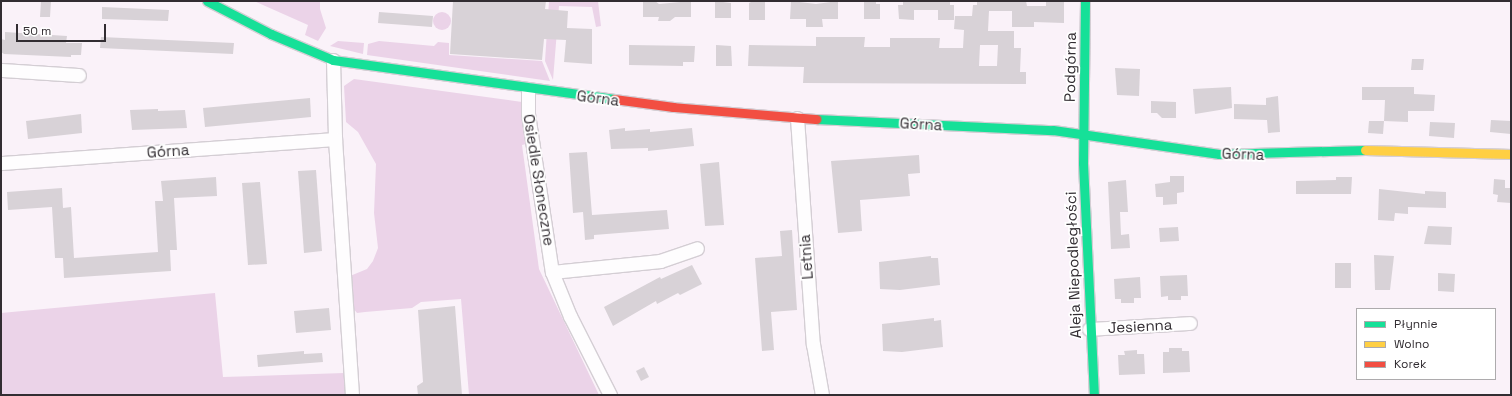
<!DOCTYPE html>
<meta charset="utf-8">
<style>
body{margin:0}
#map{position:relative;width:1512px;height:396px;overflow:hidden;background:#faf2f9;font-family:"Space Grotesk",sans-serif}
div>[style]{position:absolute}
.green>*{inset:0;background:#ebd3e8}
.round{border-radius:50%}
.building>*{inset:0;background:#d8d2d7}
.roads{filter:drop-shadow(1px 0 #d4ced4) drop-shadow(-1px 0 #d4ced4) drop-shadow(0 1px #d4ced4) drop-shadow(0 -1px #d4ced4)}
.street>*{height:13px;margin:-6.5px;padding:0 6.5px;transform-origin:6.5px;border-radius:6.5px;background:#fefdfe}
.fast>*{height:9px;margin:-4.5px;padding:0 4.5px;transform-origin:4.5px;border-radius:4.5px;background:#16e098}
.slow>*{height:9px;margin:-4.5px;padding:0 4.5px;transform-origin:4.5px;border-radius:4.5px;background:#ffcf43}
.jam>*{height:9px;margin:-4.5px;padding:0 4.5px;transform-origin:4.5px;border-radius:4.5px;background:#f24e42}
span{translate:-50% -50%;white-space:nowrap;text-align:center;line-height:1.15;-webkit-text-stroke:3.5px #fff;paint-order:stroke}
.street-label{font-size:15px;color:#322d32}
.frame{position:absolute;inset:0;border:2px solid #322d32;pointer-events:none}
.legend{position:absolute;left:1356px;top:308px;width:140px;height:72px;box-sizing:border-box;background:#fff;border:1px solid #adabad;margin:0;padding:5px 7px;list-style:none;font-size:12px;color:#322d32}
.legend li{display:flex;align-items:center;gap:8px;height:20px}
.legend b{width:20px;border:1px solid #adabad}
.scale{position:absolute;left:16px;top:24px;width:90px;height:18px;box-sizing:border-box;border:2px solid #322d32;border-top:0;padding-left:5px;font-size:12px;line-height:14px;white-space:nowrap;color:#322d32;-webkit-text-stroke:3px #fff;paint-order:stroke}
</style>
<div id="map">
<div class="green">
<div style="clip-path:polygon(254px 1px,320px 1px,320px 9px,326px 28px,318px 41px,305px 35px,308px 25px)"></div>
<div style="clip-path:polygon(549px 1px,598px 1px,601px 26px,596px 27px,592px 7px,559px 6px,553px 80px,545px 61px)"></div>
<div class="round" style="left:433px;top:12px;width:18px;height:18px"></div>
<div style="clip-path:polygon(338px 41px,364px 43px,363px 54px,330px 46px)"></div>
<div style="clip-path:polygon(379px 41px,434px 46px,438px 42px,449px 43px,449px 55px,542px 61px,550px 81px,367px 55px,368px 44px)"></div>
<div style="clip-path:polygon(354px 79px,522px 102px,530px 143px,522px 145px,539px 269px,599px 395px,469px 395px,461px 299px,421px 302px,412px 308px,365px 312px,357px 313px,353px 308px,350px 276px,367px 269px,373px 261px,378px 248px,374px 213px,376px 164px,358px 132px,346px 122px,344px 86px)"></div>
<div style="clip-path:polygon(215px 293px,223px 377px,344px 373px,346px 395px,1px 395px,1px 313px)"></div>
</div>
<div class="building">
<div style="clip-path:polygon(41px 1px,51px 1px,50px 17px,40px 17px)"></div>
<div style="clip-path:polygon(453px 1px,546px 1px,545px 9px,568px 11px,567px 28px,592px 29px,592px 64px,564px 62px,566px 40px,544px 39px,542px 60px,450px 54px)"></div>
<div style="clip-path:polygon(643px 1px,655px 1px,659px 4px,691px 1px,691px 17px,675px 17px,670px 21px,658px 21px,659px 17px,643px 17px)"></div>
<div style="clip-path:polygon(715px 1px,731px 3px,731px 18px,715px 18px)"></div>
<div style="clip-path:polygon(753px 1px,765px 1px,765px 20px,749px 20px,749px 3px)"></div>
<div style="clip-path:polygon(791px 1px,816px 4px,838px 1px,838px 19px,822px 19px,823px 27px,806px 27px,806px 19px,790px 19px)"></div>
<div style="clip-path:polygon(864px 1px,876px 1px,876px 4px,880px 4px,880px 19px,864px 19px)"></div>
<div style="clip-path:polygon(903px 1px,950px 1px,950px 5px,954px 5px,954px 20px,938px 20px,938px 10px,914px 10px,914px 20px,899px 19px,898px 5px,903px 5px)"></div>
<div style="clip-path:polygon(evenodd,977px 1px,1026px 1px,1027px 6px,1046px 6px,1046px 1px,1064px 1px,1064px 23px,1034px 22px,1034px 27px,1012px 27px,1012px 11px,989px 11px,988px 31px,1014px 31px,1014px 48px,1021px 48px,1020px 72px,1026px 72px,1026px 84px,803px 83px,804px 67px,748px 66px,749px 45px,816px 46px,816px 37px,865px 37px,864px 47px,890px 47px,890px 38px,940px 38px,939px 48px,963px 48px,964px 30px,954px 29px,955px 16px,972px 16px,973px 5px,977px 5px,977px 1px,980px 45px,998px 45px,997px 66px,979px 66px,980px 45px)"></div>
<div style="clip-path:polygon(102px 7px,169px 10px,168px 21px,102px 19px)"></div>
<div style="clip-path:polygon(379px 12px,433px 16px,432px 27px,378px 23px)"></div>
<div style="clip-path:polygon(5px 32px,67px 36px,66px 43px,82px 43px,81px 55px,71px 55px,71px 57px,4px 54px,1px 52px,1px 39px,5px 40px)"></div>
<div style="clip-path:polygon(101px 37px,234px 43px,233px 54px,100px 48px)"></div>
<div style="clip-path:polygon(629px 45px,695px 46px,694px 62px,683px 62px,683px 66px,629px 65px)"></div>
<div style="clip-path:polygon(716px 45px,731px 46px,732px 66px,716px 66px)"></div>
<div style="clip-path:polygon(1412px 59px,1424px 59px,1423px 70px,1411px 70px)"></div>
<div style="clip-path:polygon(1115px 68px,1140px 69px,1139px 96px,1117px 95px)"></div>
<div style="clip-path:polygon(1231px 87px,1232px 108px,1195px 114px,1193px 89px)"></div>
<div style="clip-path:polygon(1362px 87px,1414px 87px,1414px 94px,1435px 95px,1434px 111px,1408px 111px,1408px 122px,1384px 121px,1385px 100px,1362px 100px)"></div>
<div style="clip-path:polygon(1278px 96px,1280px 132px,1268px 133px,1267px 120px,1234px 119px,1234px 104px,1266px 105px,1266px 98px)"></div>
<div style="clip-path:polygon(310px 98px,311px 117px,205px 127px,203px 108px)"></div>
<div style="clip-path:polygon(1151px 101px,1176px 102px,1176px 118px,1162px 118px,1157px 113px,1151px 113px)"></div>
<div style="clip-path:polygon(158px 109px,158px 111px,185px 110px,187px 128px,132px 130px,130px 110px)"></div>
<div style="clip-path:polygon(81px 114px,82px 133px,28px 139px,26px 121px)"></div>
<div style="clip-path:polygon(1491px 120px,1511px 121px,1511px 134px,1490px 132px)"></div>
<div style="clip-path:polygon(1369px 121px,1384px 121px,1383px 134px,1368px 133px)"></div>
<div style="clip-path:polygon(1430px 122px,1455px 123px,1454px 138px,1429px 136px)"></div>
<div style="clip-path:polygon(625px 128px,625px 131px,650px 129px,650px 132px,692px 128px,694px 146px,648px 151px,648px 148px,611px 149px,609px 130px)"></div>
<div style="clip-path:polygon(587px 152px,592px 215px,667px 210px,669px 229px,594px 235px,594px 239px,585px 240px,583px 212px,573px 213px,569px 153px)"></div>
<div style="clip-path:polygon(919px 155px,920px 173px,908px 174px,910px 196px,860px 200px,862px 231px,838px 233px,831px 161px)"></div>
<div style="clip-path:polygon(719px 162px,724px 225px,705px 226px,700px 164px)"></div>
<div style="clip-path:polygon(316px 170px,322px 251px,304px 253px,298px 171px)"></div>
<div style="clip-path:polygon(1170px 176px,1184px 176px,1184px 192px,1177px 193px,1177px 204px,1163px 205px,1163px 197px,1156px 197px,1155px 184px,1170px 182px)"></div>
<div style="clip-path:polygon(216px 177px,217px 196px,174px 198px,177px 250px,170px 250px,171px 271px,64px 278px,63px 258px,55px 258px,52px 207px,8px 210px,7px 192px,62px 188px,63px 208px,71px 207px,74px 258px,158px 252px,155px 201px,163px 201px,161px 181px)"></div>
<div style="clip-path:polygon(1336px 177px,1352px 177px,1351px 194px,1296px 194px,1296px 181px,1336px 180px)"></div>
<div style="clip-path:polygon(1494px 179px,1505px 180px,1505px 188px,1511px 188px,1511px 203px,1497px 202px,1498px 195px,1493px 194px)"></div>
<div style="clip-path:polygon(1126px 180px,1128px 212px,1120px 212px,1121px 235px,1129px 234px,1130px 248px,1111px 249px,1108px 182px)"></div>
<div style="clip-path:polygon(260px 182px,267px 264px,248px 265px,242px 183px)"></div>
<div style="clip-path:polygon(1379px 189px,1425px 194px,1425px 191px,1446px 192px,1446px 208px,1408px 207px,1408px 214px,1395px 213px,1394px 221px,1378px 220px)"></div>
<div style="clip-path:polygon(1428px 226px,1452px 227px,1451px 245px,1424px 244px)"></div>
<div style="clip-path:polygon(1178px 227px,1179px 241px,1160px 242px,1159px 228px)"></div>
<div style="clip-path:polygon(792px 230px,797px 310px,771px 312px,774px 350px,762px 351px,755px 258px,782px 256px,780px 231px)"></div>
<div style="clip-path:polygon(1374px 255px,1394px 256px,1390px 290px,1375px 290px)"></div>
<div style="clip-path:polygon(931px 256px,931px 258px,938px 258px,940px 285px,900px 290px,880px 289px,879px 262px)"></div>
<div style="clip-path:polygon(1335px 263px,1351px 263px,1351px 288px,1335px 288px)"></div>
<div style="clip-path:polygon(692px 265px,702px 284px,680px 295px,678px 293px,657px 304px,656px 301px,613px 326px,604px 307px,660px 277px,661px 279px)"></div>
<div style="clip-path:polygon(1438px 273px,1455px 274px,1454px 292px,1438px 291px)"></div>
<div style="clip-path:polygon(1187px 275px,1188px 296px,1181px 296px,1181px 300px,1168px 300px,1168px 296px,1161px 297px,1160px 276px)"></div>
<div style="clip-path:polygon(1140px 277px,1141px 298px,1134px 298px,1134px 303px,1121px 303px,1121px 299px,1115px 299px,1114px 279px)"></div>
<div style="clip-path:polygon(455px 306px,462px 395px,418px 395px,417px 386px,423px 382px,418px 310px)"></div>
<div style="clip-path:polygon(329px 308px,331px 330px,296px 333px,294px 311px)"></div>
<div style="clip-path:polygon(934px 318px,934px 321px,941px 320px,943px 347px,902px 352px,883px 351px,882px 324px)"></div>
<div style="clip-path:polygon(1169px 348px,1182px 348px,1182px 351px,1189px 351px,1190px 372px,1163px 373px,1163px 352px,1169px 352px)"></div>
<div style="clip-path:polygon(1137px 350px,1137px 354px,1144px 354px,1145px 374px,1119px 375px,1118px 355px,1125px 355px,1124px 351px)"></div>
<div style="clip-path:polygon(304px 351px,304px 354px,322px 353px,323px 362px,258px 367px,257px 355px)"></div>
<div style="clip-path:polygon(644px 367px,649px 377px,641px 381px,636px 371px)"></div>
</div>
<div class="roads">
<div class="street">
<div style="left:333px;top:60px;width:79px;rotate:88.5deg"></div>
<div style="left:335px;top:139px;width:257px;rotate:86.2deg"></div>
<div style="left:1px;top:70px;width:78px;rotate:3.7deg"></div>
<div style="left:528px;top:89px;width:25px;rotate:90deg"></div>
<div style="left:528px;top:114px;width:160px;rotate:81.4deg"></div>
<div style="left:552px;top:272px;width:109px;rotate:-5.8deg"></div>
<div style="left:660px;top:261px;width:39px;rotate:-19deg"></div>
<div style="left:797px;top:118px;width:227px;rotate:86deg"></div>
<div style="left:813px;top:344px;width:52px;rotate:80deg"></div>
<div style="left:1px;top:163px;width:335px;rotate:-4.1deg"></div>
<div style="left:552px;top:272px;width:48px;rotate:67.8deg"></div>
<div style="left:570px;top:316px;width:89px;rotate:63.1deg"></div>
<div style="left:1089px;top:329px;width:101px;rotate:-3.4deg"></div>
</div>
<div class="fast">
<div style="left:207px;top:1px;width:72px;rotate:27.3deg"></div>
<div style="left:271px;top:34px;width:67px;rotate:22.8deg"></div>
<div style="left:333px;top:60px;width:284px;rotate:7.9deg"></div>
<div style="left:1085px;top:1px;width:162px;rotate:90.7deg"></div>
<div style="left:1083px;top:163px;width:232px;rotate:87.3deg"></div>
<div style="left:816px;top:119px;width:237px;rotate:2.7deg"></div>
<div style="left:1053px;top:130px;width:168px;rotate:8.2deg"></div>
<div style="left:1219px;top:154px;width:146px;rotate:-1.6deg"></div>
</div>
<div class="slow">
<div style="left:1365px;top:150px;width:146px;rotate:1.6deg"></div>
</div>
<div class="jam">
<div style="left:614px;top:99px;width:60px;rotate:7.7deg"></div>
<div style="left:673px;top:107px;width:144px;rotate:4.8deg"></div>
</div>
</div>
<div class="street-label">
<span style="left:1070px;top:67px;rotate:-89deg">Podgórna</span>
<span style="left:598px;top:98px;rotate:7deg">Górna</span>
<span style="left:921px;top:124px;rotate:3deg">Górna</span>
<span style="left:168px;top:151px;rotate:-4deg">Górna</span>
<span style="left:1243px;top:154px;rotate:2deg">Górna</span>
<span style="left:539px;top:180px;rotate:81deg">Osiedle Słoneczne</span>
<span style="left:806px;top:257px;rotate:-94deg">Letnia</span>
<span style="left:1073px;top:265px;rotate:-92deg">Aleja Niepodległości</span>
<span style="left:1140px;top:326px;rotate:-3deg">Jesienna</span>
</div>
<div class="frame"></div>
<ul class="legend">
<li><b style="height:5px;background:#16e098"></b>Płynnie</li>
<li><b style="height:5px;background:#ffcf43"></b>Wolno</li>
<li><b style="height:5px;background:#f24e42"></b>Korek</li>
</ul>
<div class="scale">50 m</div>
</div>
